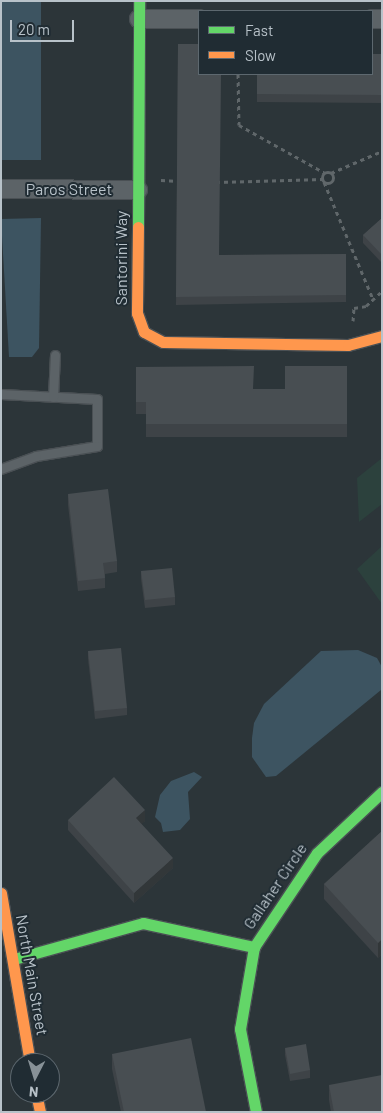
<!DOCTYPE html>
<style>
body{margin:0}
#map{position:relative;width:383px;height:1113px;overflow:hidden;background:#2c3539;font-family:Barlow,sans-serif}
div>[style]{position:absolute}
.green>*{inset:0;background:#2c413d}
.water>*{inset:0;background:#3d5461}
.path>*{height:3px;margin-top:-1.5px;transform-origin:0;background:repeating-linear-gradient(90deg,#60676a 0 4px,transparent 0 8px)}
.path>.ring{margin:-1.5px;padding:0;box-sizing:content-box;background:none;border:3px solid #60676a;border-radius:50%}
.roads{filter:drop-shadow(1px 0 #4a5054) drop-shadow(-1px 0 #4a5054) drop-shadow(0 1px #4a5054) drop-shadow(0 -1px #4a5054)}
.lane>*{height:9px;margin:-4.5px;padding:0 4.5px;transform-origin:4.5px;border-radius:4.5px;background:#5c6367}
.street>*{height:18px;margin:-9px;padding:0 9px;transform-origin:9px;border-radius:9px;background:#5c6367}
.fast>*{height:11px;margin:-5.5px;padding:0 5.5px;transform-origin:5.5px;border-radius:5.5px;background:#63d668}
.slow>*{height:11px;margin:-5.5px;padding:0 5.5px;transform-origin:5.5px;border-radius:5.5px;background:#ff974d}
.wall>*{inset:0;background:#3e4347}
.shaded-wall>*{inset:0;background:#323739}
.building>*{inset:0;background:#484e52}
span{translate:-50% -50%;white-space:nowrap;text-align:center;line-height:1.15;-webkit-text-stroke:4px #202c33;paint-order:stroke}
.street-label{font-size:16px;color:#b8c2c9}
.frame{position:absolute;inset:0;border:2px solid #b8c2c9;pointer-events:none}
.legend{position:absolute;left:198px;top:10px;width:175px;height:65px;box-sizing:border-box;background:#202c33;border:1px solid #5d686f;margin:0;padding:6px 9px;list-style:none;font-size:15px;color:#b8c2c9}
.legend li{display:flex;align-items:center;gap:10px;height:25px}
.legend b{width:25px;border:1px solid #5d686f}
.north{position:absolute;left:10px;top:1053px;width:50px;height:50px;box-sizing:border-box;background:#202c33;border:1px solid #5d686f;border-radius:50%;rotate:185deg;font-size:14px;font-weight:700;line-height:20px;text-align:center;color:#b8c2c9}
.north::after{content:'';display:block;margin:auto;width:18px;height:22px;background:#879197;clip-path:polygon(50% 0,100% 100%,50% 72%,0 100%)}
.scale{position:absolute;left:10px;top:20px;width:64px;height:22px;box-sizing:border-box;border:2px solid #b8c2c9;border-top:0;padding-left:6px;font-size:15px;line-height:18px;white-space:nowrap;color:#b8c2c9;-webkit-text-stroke:4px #202c33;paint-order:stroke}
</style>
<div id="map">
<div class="green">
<div style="clip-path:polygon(382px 458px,382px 504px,359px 522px,357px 478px)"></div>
<div style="clip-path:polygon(382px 546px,382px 604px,357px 569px)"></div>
</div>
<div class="water">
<div style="clip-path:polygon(1px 1px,41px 1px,41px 160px,1px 160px)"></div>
<div style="clip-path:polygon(41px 218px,39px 348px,32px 357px,9px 357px,1px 219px)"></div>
<div style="clip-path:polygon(358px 650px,377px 658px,382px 667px,381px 690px,276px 776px,266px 777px,252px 757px,252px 738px,254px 723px,264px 704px,321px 651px)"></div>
<div style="clip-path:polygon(194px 772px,202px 777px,188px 792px,190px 819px,180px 830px,163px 832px,161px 823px,155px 817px,160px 795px,171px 781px)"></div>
</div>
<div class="path">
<div style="left:238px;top:74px;width:51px;rotate:88.9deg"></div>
<div style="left:239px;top:125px;width:98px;rotate:29.2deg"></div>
<div class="ring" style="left:322.5px;top:172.5px;width:8px;height:8px"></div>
<div style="left:331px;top:173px;width:56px;rotate:-23.3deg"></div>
<div style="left:161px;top:180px;width:18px;rotate:3deg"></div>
<div style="left:216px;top:182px;width:107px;rotate:-1.6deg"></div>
<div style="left:324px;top:182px;width:127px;rotate:67.3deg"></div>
<div style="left:353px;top:321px;width:13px;rotate:-86deg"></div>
<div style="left:354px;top:308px;width:12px;rotate:-9deg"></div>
<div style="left:366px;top:306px;width:22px;rotate:-43deg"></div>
</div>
<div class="roads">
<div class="lane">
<div style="left:1px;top:394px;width:96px;rotate:3deg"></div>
<div style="left:97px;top:399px;width:47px;rotate:90deg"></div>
<div style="left:97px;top:446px;width:62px;rotate:170.7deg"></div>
<div style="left:36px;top:456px;width:37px;rotate:160deg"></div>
<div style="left:53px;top:397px;width:42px;rotate:-87.3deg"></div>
</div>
<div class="street">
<div style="left:139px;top:19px;width:60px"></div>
<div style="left:372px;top:19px;width:10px"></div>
<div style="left:1px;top:189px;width:137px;rotate:0.4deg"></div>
</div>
<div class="fast">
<div style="left:138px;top:227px;width:226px;rotate:-89.7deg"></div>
<div style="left:14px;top:959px;width:134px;rotate:-15.6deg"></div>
<div style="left:143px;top:923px;width:114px;rotate:12.2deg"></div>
<div style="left:256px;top:1112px;width:85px;rotate:-100.9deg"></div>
<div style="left:240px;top:1029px;width:83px;rotate:-80.3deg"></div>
<div style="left:254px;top:947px;width:113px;rotate:-56.2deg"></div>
<div style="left:317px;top:853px;width:89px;rotate:-43.2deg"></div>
</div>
<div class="slow">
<div style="left:138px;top:227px;width:86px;rotate:90.7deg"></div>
<div style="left:137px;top:313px;width:20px;rotate:70deg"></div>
<div style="left:144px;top:332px;width:21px;rotate:28deg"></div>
<div style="left:163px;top:342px;width:185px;rotate:0.9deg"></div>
<div style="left:348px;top:345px;width:35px;rotate:-15deg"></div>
<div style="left:1px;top:893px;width:172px;rotate:80.3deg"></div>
<div style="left:36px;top:1093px;width:19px;rotate:78deg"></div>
</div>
</div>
<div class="wall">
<div style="clip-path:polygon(178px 44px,219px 255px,346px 254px,346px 302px,176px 305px)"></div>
<div style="clip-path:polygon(382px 54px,382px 103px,257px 102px,257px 74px)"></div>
<div style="clip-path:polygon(382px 218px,382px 263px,363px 243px,363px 235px)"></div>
<div style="clip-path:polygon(347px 366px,347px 437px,146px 437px,146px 414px,136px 414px,136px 367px,253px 389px,285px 389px)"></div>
<div style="clip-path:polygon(68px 494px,117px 561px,117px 572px,105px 574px,105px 588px,78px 591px,68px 505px)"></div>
<div style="clip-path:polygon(141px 571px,175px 597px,175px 605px,145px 608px,141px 579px)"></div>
<div style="clip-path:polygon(88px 651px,127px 708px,127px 715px,95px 719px,88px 659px)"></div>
<div style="clip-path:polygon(68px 820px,145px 821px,141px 824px,173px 868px,134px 903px,68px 830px)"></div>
<div style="clip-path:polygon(382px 831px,382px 954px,378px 958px,324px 899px,324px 884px)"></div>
<div style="clip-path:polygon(285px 1048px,310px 1070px,310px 1078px,290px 1081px,285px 1055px)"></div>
<div style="clip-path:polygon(112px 1054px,206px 1112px,121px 1112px,112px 1069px)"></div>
<div style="clip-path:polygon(329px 1085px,382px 1112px,331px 1112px,329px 1100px)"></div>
</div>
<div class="shaded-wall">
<div style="clip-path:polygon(145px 810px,145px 821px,136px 829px,136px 818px)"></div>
<div style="clip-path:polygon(173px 858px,173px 868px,134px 903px,134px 893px)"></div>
<div style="clip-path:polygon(382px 939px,382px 954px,378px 958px,378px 943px)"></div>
</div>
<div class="building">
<div style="clip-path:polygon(178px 44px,199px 44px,199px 74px,221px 74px,219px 255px,346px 254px,346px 295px,176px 297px)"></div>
<div style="clip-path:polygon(372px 54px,382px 54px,382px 95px,257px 94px,257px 74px,372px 74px)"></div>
<div style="clip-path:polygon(382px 218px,382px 255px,363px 235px)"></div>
<div style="clip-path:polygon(254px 366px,253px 389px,285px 389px,285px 366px,347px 366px,347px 424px,146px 424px,146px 402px,136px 402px,136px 367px)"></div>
<div style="clip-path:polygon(108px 489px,117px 561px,103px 563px,105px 578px,78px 581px,68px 494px)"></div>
<div style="clip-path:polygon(172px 568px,175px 597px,145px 600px,141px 571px)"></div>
<div style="clip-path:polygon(121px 648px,127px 708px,95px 711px,88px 651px)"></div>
<div style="clip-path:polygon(114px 777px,145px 810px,136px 818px,173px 858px,134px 893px,68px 820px)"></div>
<div style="clip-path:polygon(382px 831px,382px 939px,378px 943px,324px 884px)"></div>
<div style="clip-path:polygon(191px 1038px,206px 1112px,124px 1112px,112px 1054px)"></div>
<div style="clip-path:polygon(306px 1044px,310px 1070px,290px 1074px,285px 1048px)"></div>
<div style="clip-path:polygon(382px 1075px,382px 1112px,334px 1112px,329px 1085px)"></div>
</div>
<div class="street-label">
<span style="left:69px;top:189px">Paros Street</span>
<span style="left:121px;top:258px;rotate:-90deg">Santorini Way</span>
<span style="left:275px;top:886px;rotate:-56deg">Gallaher Circle</span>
<span style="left:32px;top:975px;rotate:80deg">North Main Street</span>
</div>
<div class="frame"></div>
<ul class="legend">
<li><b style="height:6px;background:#63d668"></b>Fast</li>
<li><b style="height:6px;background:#ff974d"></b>Slow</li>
</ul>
<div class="north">N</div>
<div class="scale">20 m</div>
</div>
